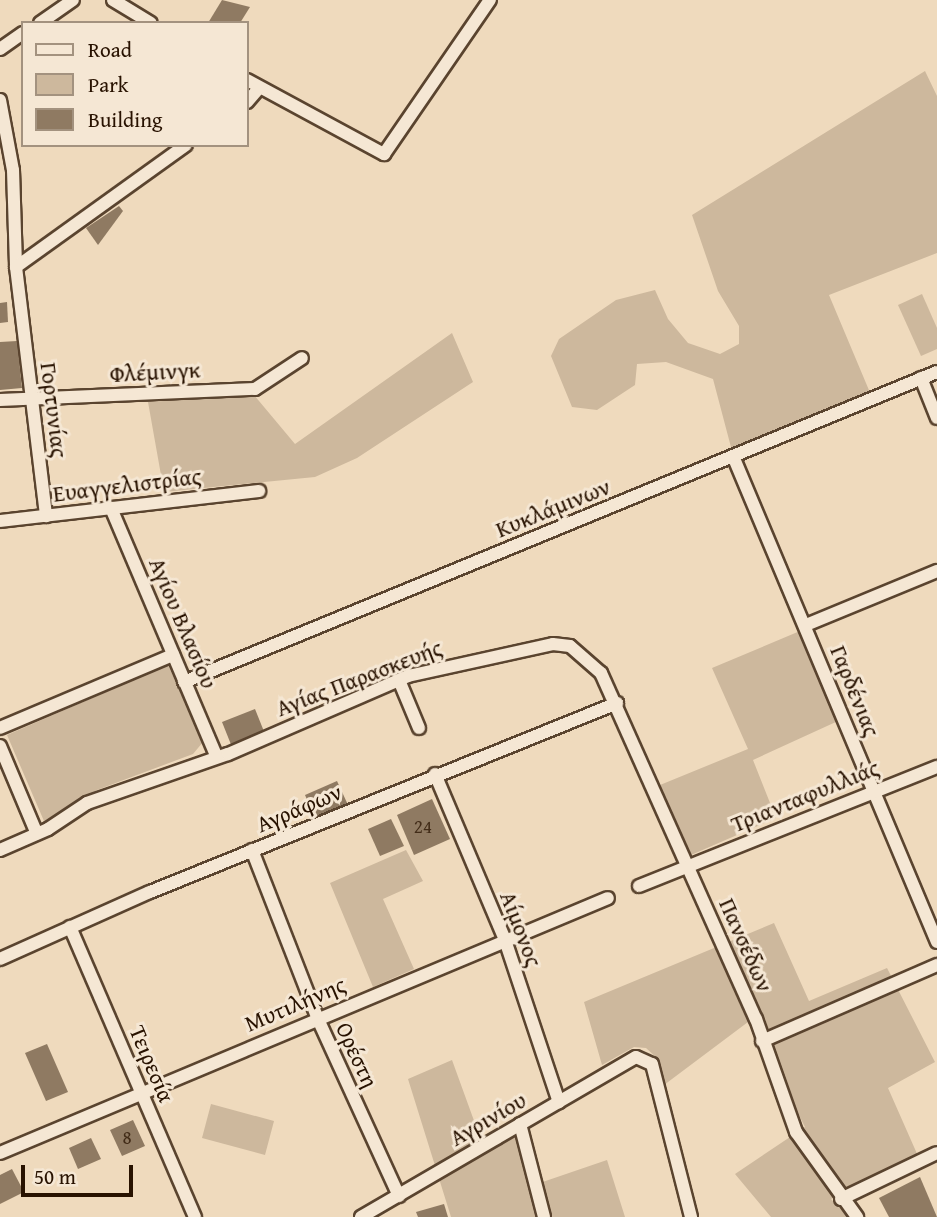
<!DOCTYPE html>
<meta charset="utf-8">
<style>
body{margin:0}
#map{position:relative;width:937px;height:1217px;overflow:hidden;background:#efdabd;font-family:"Gentium Book Plus",serif}
div>[style]{position:absolute}
.green>*{inset:0;background:#cdb89d}
.building>*{inset:0;background:#8f7a62}
.roads{filter:drop-shadow(2px 0 #5a442f) drop-shadow(-2px 0 #5a442f) drop-shadow(0 2px #5a442f) drop-shadow(0 -2px #5a442f)}
.minor>*{height:12px;margin:-6px;padding:0 6px;transform-origin:6px;border-radius:6px;background:#f5e7d4}
span{translate:-50% -50%;white-space:nowrap;text-align:center;line-height:1.15;-webkit-text-stroke:6px #f5e7d4;paint-order:stroke}
.number-label{font-size:19px;color:#422c18}
.number-label span{-webkit-text-stroke-width:0}
.street-label{font-size:23px;color:#281200}
.legend{position:absolute;left:21px;top:21px;width:228px;height:126px;box-sizing:border-box;background:#f5e7d4;border:2px solid #a3927f;margin:0;padding:9px 12px;list-style:none;font-size:21px;color:#281200}
.legend li{display:flex;align-items:center;gap:14px;height:35px}
.legend b{width:35px;border:2px solid #a3927f}
.scale{position:absolute;left:21px;top:1165px;width:112px;height:32px;box-sizing:border-box;border:4px solid #281200;border-top:0;padding-left:9px;font-size:21px;line-height:24px;white-space:nowrap;color:#281200;-webkit-text-stroke:5px #f5e7d4;paint-order:stroke}
</style>
<div id="map">
<div class="green">
<div style="clip-path:polygon(925px 71px,937px 96px,937px 253px,829px 295px,871px 395px,732px 451px,713px 379px,666px 362px,637px 364px,635px 385px,597px 410px,572px 407px,551px 356px,559px 339px,616px 300px,655px 290px,668px 319px,688px 343px,720px 354px,739px 344px,739px 326px,718px 291px,692px 215px)"></div>
<div style="clip-path:polygon(922px 294px,937px 328px,937px 349px,921px 356px,898px 305px)"></div>
<div style="clip-path:polygon(452px 333px,473px 382px,357px 458px,315px 477px,164px 492px,148px 402px,254px 395px,295px 444px)"></div>
<div style="clip-path:polygon(800px 631px,838px 721px,753px 760px,776px 818px,691px 855px,660px 785px,748px 749px,712px 668px)"></div>
<div style="clip-path:polygon(168px 665px,203px 742px,193px 754px,97px 790px,44px 821px,7px 735px)"></div>
<div style="clip-path:polygon(406px 850px,423px 881px,383px 899px,414px 969px,373px 987px,330px 883px)"></div>
<div style="clip-path:polygon(774px 923px,809px 1001px,887px 968px,935px 1062px,888px 1088px,918px 1156px,831px 1199px,848px 1217px,771px 1217px,735px 1174px,805px 1127px,783px 1084px,765px 1018px,748px 1022px,664px 1085px,658px 1059px,646px 1048px,634px 1047px,602px 1065px,584px 1002px)"></div>
<div style="clip-path:polygon(452px 1060px,485px 1151px,515px 1135px,528px 1187px,607px 1160px,625px 1217px,451px 1217px,408px 1079px)"></div>
<div style="clip-path:polygon(211px 1104px,274px 1121px,265px 1155px,202px 1138px)"></div>
</div>
<div class="building">
<div style="clip-path:polygon(222px 0,250px 7px,240px 23px,208px 23px)"></div>
<div style="clip-path:polygon(119px 206px,123px 211px,98px 245px,86px 228px)"></div>
<div style="clip-path:polygon(7px 302px,8px 322px,0 323px,0 303px)"></div>
<div style="clip-path:polygon(17px 341px,22px 388px,0 390px,0 342px)"></div>
<div style="clip-path:polygon(255px 709px,265px 734px,232px 747px,222px 722px)"></div>
<div style="clip-path:polygon(337px 781px,348px 805px,316px 820px,305px 795px)"></div>
<div style="clip-path:polygon(432px 799px,450px 839px,414px 855px,397px 815px)"></div>
<div style="clip-path:polygon(391px 819px,404px 846px,380px 856px,368px 829px)"></div>
<div style="clip-path:polygon(47px 1044px,68px 1092px,46px 1101px,25px 1053px)"></div>
<div style="clip-path:polygon(133px 1120px,145px 1146px,122px 1156px,110px 1130px)"></div>
<div style="clip-path:polygon(91px 1138px,101px 1159px,78px 1169px,69px 1148px)"></div>
<div style="clip-path:polygon(12px 1169px,24px 1192px,0 1204px,0 1175px)"></div>
<div style="clip-path:polygon(920px 1177px,937px 1217px,889px 1217px,879px 1198px)"></div>
<div style="clip-path:polygon(444px 1204px,448px 1217px,418px 1217px,416px 1212px)"></div>
</div>
<div class="roads">
<div class="minor">
<div style="left:113px;top:0;width:44px;rotate:31.2deg"></div>
<div style="left:40px;top:23px;width:40px;rotate:-34.9deg"></div>
<div style="left:0;top:49px;width:28px;rotate:-35deg"></div>
<div style="left:247px;top:80px;width:156px;rotate:28.4deg"></div>
<div style="left:384px;top:154px;width:187px;rotate:-55.5deg"></div>
<div style="left:0;top:100px;width:71px;rotate:79.5deg"></div>
<div style="left:13px;top:170px;width:97px;rotate:88.2deg"></div>
<div style="left:16px;top:267px;width:251px;rotate:83.1deg"></div>
<div style="left:247px;top:102px;width:18px;rotate:-49deg"></div>
<div style="left:16px;top:267px;width:209px;rotate:-35.7deg"></div>
<div style="left:921px;top:378px;width:43px;rotate:68.2deg"></div>
<div style="left:0;top:400px;width:255px;rotate:-2.5deg"></div>
<div style="left:255px;top:389px;width:56px;rotate:-33.4deg"></div>
<div style="left:733px;top:456px;width:527px;rotate:67.23deg"></div>
<div style="left:111px;top:508px;width:268px;rotate:67deg"></div>
<div style="left:0;top:521px;width:261px;rotate:-6.6deg"></div>
<div style="left:806px;top:625px;width:142px;rotate:-22.4deg"></div>
<div style="left:399px;top:680px;width:52px;rotate:67.4deg"></div>
<div style="left:184px;top:682px;width:814px;rotate:-22.38deg"></div>
<div style="left:0;top:728px;width:188px;rotate:-22.9deg"></div>
<div style="left:0;top:746px;width:95px;rotate:67.2deg"></div>
<div style="left:435px;top:774px;width:180px;rotate:67.1deg"></div>
<div style="left:505px;top:940px;width:171px;rotate:71.6deg"></div>
<div style="left:0;top:850px;width:52px;rotate:-23.6deg"></div>
<div style="left:48px;top:829px;width:47px;rotate:-33.7deg"></div>
<div style="left:87px;top:803px;width:149px;rotate:-19.2deg"></div>
<div style="left:228px;top:754px;width:196px;rotate:-23.4deg"></div>
<div style="left:408px;top:676px;width:148px;rotate:-12.4deg"></div>
<div style="left:553px;top:644px;width:17px;rotate:7deg"></div>
<div style="left:570px;top:646px;width:41px;rotate:41.1deg"></div>
<div style="left:601px;top:673px;width:379px;rotate:65.9deg"></div>
<div style="left:756px;top:1019px;width:120px;rotate:70.5deg"></div>
<div style="left:796px;top:1132px;width:105px;rotate:54.3deg"></div>
<div style="left:252px;top:850px;width:179px;rotate:68.7deg"></div>
<div style="left:317px;top:1017px;width:197px;rotate:65.4deg"></div>
<div style="left:639px;top:886px;width:321px;rotate:-21.8deg"></div>
<div style="left:70px;top:927px;width:316px;rotate:66.7deg"></div>
<div style="left:0;top:959px;width:164px;rotate:-24.1deg"></div>
<div style="left:150px;top:892px;width:504px;rotate:-22.03deg"></div>
<div style="left:762px;top:1041px;width:191px;rotate:-23.5deg"></div>
<div style="left:520px;top:1124px;width:96px;rotate:75.5deg"></div>
<div style="left:0;top:1153px;width:659px;rotate:-22.75deg"></div>
<div style="left:841px;top:1199px;width:106px;rotate:-25.6deg"></div>
<div style="left:361px;top:1217px;width:318px;rotate:-30.2deg"></div>
<div style="left:636px;top:1057px;width:17px;rotate:24deg"></div>
<div style="left:652px;top:1064px;width:158px;rotate:75.7deg"></div>
</div>
</div>
<div class="number-label">
<span style="left:423px;top:827px">24</span>
<span style="left:127px;top:1138px">8</span>
</div>
<div class="street-label">
<span style="left:155px;top:372px;rotate:-3deg">Φλέμινγκ</span>
<span style="left:54px;top:410px;rotate:83deg">Γορτυνίας</span>
<span style="left:127px;top:485px;rotate:-7deg">Ευαγγελιστρίας</span>
<span style="left:553px;top:508px;rotate:-22deg">Κυκλάμινων</span>
<span style="left:183px;top:623px;rotate:67deg">Αγίου Βλασίου</span>
<span style="left:359px;top:678px;rotate:-21deg">Αγίας Παρασκευής</span>
<span style="left:855px;top:691px;rotate:68deg">Γαρδένιας</span>
<span style="left:805px;top:796px;rotate:-22deg">Τριανταφυλλιάς</span>
<span style="left:299px;top:808px;rotate:-23deg">Αγράφων</span>
<span style="left:521px;top:929px;rotate:69deg">Αίμονος</span>
<span style="left:746px;top:945px;rotate:66deg">Πανσέδων</span>
<span style="left:295px;top:1004px;rotate:-23deg">Μυτιλήνης</span>
<span style="left:357px;top:1055px;rotate:65deg">Ορέστη</span>
<span style="left:152px;top:1064px;rotate:67deg">Τειρεσία</span>
<span style="left:488px;top:1119px;rotate:-30deg">Αγρινίου</span>
</div>
<ul class="legend">
<li><b style="height:9px;background:#f5e7d4"></b>Road</li>
<li><b style="height:19px;background:#cdb89d"></b>Park</li>
<li><b style="height:19px;background:#8f7a62"></b>Building</li>
</ul>
<div class="scale">50 m</div>
</div>
